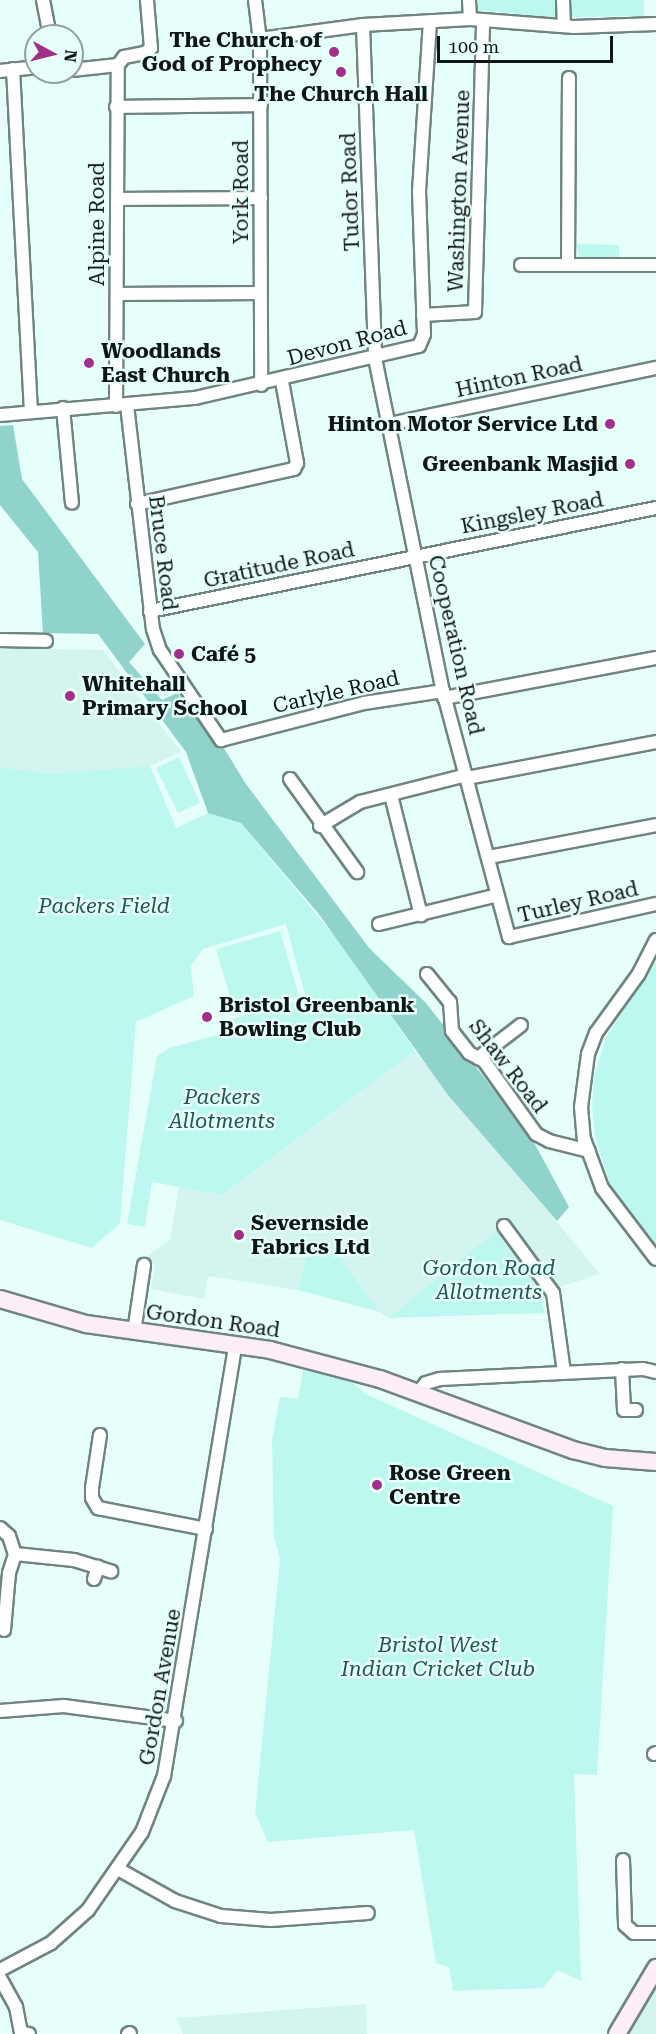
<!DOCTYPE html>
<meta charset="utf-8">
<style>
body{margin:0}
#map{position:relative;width:656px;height:2034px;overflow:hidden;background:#e7fffb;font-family:"Roboto Serif",serif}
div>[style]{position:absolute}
.built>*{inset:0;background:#d3f4ef}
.green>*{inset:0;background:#bdf8ef}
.forest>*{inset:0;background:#90d3ca}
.roads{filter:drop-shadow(2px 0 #708582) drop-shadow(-2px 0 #708582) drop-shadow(0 2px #708582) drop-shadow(0 -2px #708582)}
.street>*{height:12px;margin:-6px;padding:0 6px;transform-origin:6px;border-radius:6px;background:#fff}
.secondary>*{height:16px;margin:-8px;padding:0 8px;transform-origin:8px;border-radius:8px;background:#fdedf9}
.dots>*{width:16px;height:16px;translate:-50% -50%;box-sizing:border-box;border:3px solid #e7fffb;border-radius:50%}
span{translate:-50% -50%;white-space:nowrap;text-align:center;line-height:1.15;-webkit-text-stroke:5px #e7fffb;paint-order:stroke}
.poi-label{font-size:21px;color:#0f1716;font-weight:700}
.right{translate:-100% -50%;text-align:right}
.left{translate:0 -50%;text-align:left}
.street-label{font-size:21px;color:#0f1716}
.park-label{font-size:21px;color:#1f5751;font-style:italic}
.north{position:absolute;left:24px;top:24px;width:60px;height:60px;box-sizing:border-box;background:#e7fffb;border:2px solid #91a29f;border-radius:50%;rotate:97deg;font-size:16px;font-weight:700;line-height:24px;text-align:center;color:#0f1716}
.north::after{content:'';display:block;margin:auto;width:21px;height:27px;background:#a12f8b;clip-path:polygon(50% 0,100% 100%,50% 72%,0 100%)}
.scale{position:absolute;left:437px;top:36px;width:176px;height:27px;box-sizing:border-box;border:3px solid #0f1716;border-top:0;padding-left:8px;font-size:18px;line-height:21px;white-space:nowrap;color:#0f1716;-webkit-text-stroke:4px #e7fffb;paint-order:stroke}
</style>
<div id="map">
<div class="built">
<div style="clip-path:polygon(0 648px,103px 650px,181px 752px,143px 769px,54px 774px,0 767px)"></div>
<div style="clip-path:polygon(415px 1051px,600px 1274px,565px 1285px,541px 1299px,495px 1232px,388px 1318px,380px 1312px,328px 1242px,309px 1240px,298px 1290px,208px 1276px,204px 1299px,151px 1289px,155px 1267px,148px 1255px,170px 1240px,179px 1187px,222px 1195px)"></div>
<div style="clip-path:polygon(656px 1983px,656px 2034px,624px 2034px)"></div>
<div style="clip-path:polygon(366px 2004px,367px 2034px,183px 2034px,177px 2018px)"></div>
</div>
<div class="green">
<div style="clip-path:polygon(478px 0,555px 0,555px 18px,478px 10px)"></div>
<div style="clip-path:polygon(570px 0,644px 0,644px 16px,571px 17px)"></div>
<div style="clip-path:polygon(576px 244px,619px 245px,619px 262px,580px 261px)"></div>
<div style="clip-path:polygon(179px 757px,200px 803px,178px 813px,156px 768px)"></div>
<div style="clip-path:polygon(150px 766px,176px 828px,208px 813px,241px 823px,351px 956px,415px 1051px,222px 1195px,152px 1182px,145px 1227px,127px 1224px,157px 1056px,169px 1048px,232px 1031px,228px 1020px,306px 999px,286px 924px,203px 949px,191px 966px,194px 996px,136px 1022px,120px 1223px,92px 1248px,0 1220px,0 767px,54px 774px)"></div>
<div style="clip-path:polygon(280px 931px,299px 996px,235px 1014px,216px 949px)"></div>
<div style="clip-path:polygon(656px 961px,656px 1244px,610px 1184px,595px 1138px,592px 1106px,594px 1076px,606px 1037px)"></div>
<div style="clip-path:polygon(496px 1231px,538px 1290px,545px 1313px,388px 1318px)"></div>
<div style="clip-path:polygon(309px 1240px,328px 1242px,380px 1312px,298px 1290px)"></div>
<div style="clip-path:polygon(303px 1370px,351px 1382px,366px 1394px,613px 1506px,597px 1775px,574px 1774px,581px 1981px,558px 1970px,543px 1988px,453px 1991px,449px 1967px,436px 1963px,414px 1830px,268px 1842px,255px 1813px,280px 1559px,274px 1536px,272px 1440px,280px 1397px,298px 1399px)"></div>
</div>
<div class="forest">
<div style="clip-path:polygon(13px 425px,22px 479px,145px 644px,129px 662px,162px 700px,177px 693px,222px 745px,246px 784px,370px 949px,426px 1003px,532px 1139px,569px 1207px,557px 1221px,448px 1095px,318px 913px,241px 823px,208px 813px,186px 752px,98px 634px,43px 633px,38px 552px,0 505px,0 426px)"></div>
</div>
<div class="roads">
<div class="street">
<div style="left:43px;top:0;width:37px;rotate:79deg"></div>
<div style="left:255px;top:0;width:39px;rotate:83deg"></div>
<div style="left:260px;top:39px;width:346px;rotate:89.8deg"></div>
<div style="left:469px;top:0;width:19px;rotate:87deg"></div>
<div style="left:563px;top:0;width:26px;rotate:88deg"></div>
<div style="left:363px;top:25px;width:333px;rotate:87.9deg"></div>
<div style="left:375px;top:358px;width:340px;rotate:78.5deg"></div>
<div style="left:443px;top:691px;width:255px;rotate:75deg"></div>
<div style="left:509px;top:937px;width:151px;rotate:-12.7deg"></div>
<div style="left:260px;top:39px;width:104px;rotate:-7.7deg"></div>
<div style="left:363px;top:25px;width:107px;rotate:-3.2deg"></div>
<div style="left:470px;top:19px;width:104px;rotate:4.4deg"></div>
<div style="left:574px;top:27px;width:82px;rotate:-2.1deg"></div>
<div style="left:13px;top:69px;width:343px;rotate:87deg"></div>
<div style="left:72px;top:70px;width:46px;rotate:-6.2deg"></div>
<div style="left:0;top:71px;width:36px;rotate:-6deg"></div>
<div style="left:116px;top:107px;width:145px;rotate:-0.8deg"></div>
<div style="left:118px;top:199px;width:143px;rotate:-0.4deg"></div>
<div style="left:521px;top:265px;width:135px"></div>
<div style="left:568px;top:265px;width:187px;rotate:-89.7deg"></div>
<div style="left:117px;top:294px;width:143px;rotate:-0.4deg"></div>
<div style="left:423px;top:315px;width:52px;rotate:-3.3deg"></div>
<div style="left:475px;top:312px;width:292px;rotate:-88.4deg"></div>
<div style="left:127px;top:405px;width:226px;rotate:83.4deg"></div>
<div style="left:153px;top:629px;width:22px;rotate:72deg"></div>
<div style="left:160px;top:650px;width:109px;rotate:55.9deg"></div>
<div style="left:221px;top:740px;width:148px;rotate:-14.5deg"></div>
<div style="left:364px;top:703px;width:80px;rotate:-8.6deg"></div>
<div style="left:116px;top:406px;width:341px;rotate:-89.7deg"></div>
<div style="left:118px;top:65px;width:10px;rotate:-53deg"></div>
<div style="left:124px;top:57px;width:21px;rotate:-11deg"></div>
<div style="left:145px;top:53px;width:8px;rotate:-40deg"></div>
<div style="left:151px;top:48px;width:48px;rotate:-94.8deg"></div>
<div style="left:63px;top:408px;width:95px;rotate:84.6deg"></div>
<div style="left:0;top:415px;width:196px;rotate:-5deg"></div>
<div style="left:195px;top:398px;width:230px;rotate:-13.1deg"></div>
<div style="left:419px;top:346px;width:13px;rotate:-67deg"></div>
<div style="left:424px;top:334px;width:143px;rotate:-92deg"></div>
<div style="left:419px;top:191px;width:170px;rotate:-86.3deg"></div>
<div style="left:390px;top:424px;width:272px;rotate:-11.9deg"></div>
<div style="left:137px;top:504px;width:161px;rotate:-12.6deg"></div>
<div style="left:294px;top:469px;width:7px;rotate:-63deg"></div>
<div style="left:297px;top:463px;width:83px;rotate:-100.4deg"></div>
<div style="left:150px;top:611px;width:516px;rotate:-11.51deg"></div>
<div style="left:0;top:640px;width:46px;rotate:1.2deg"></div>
<div style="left:444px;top:698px;width:216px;rotate:-10.7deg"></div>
<div style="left:467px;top:778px;width:192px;rotate:-10.8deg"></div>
<div style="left:290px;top:779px;width:115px;rotate:54.2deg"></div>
<div style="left:391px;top:795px;width:124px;rotate:76deg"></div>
<div style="left:320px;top:826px;width:47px;rotate:-31deg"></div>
<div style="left:360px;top:802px;width:110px;rotate:-14.2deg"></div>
<div style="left:489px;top:857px;width:170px;rotate:-10.8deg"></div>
<div style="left:379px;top:924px;width:122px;rotate:-13.7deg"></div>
<div style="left:656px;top:940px;width:39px;rotate:117deg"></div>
<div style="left:638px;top:975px;width:72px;rotate:125.9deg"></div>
<div style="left:596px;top:1033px;width:22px;rotate:111deg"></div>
<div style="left:588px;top:1054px;width:53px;rotate:97.5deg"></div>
<div style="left:581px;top:1107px;width:32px;rotate:85deg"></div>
<div style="left:584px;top:1139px;width:52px;rotate:69.8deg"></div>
<div style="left:602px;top:1188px;width:89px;rotate:52.7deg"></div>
<div style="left:427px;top:974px;width:36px;rotate:51deg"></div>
<div style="left:450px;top:1002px;width:29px;rotate:86deg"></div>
<div style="left:452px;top:1031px;width:28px;rotate:52deg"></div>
<div style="left:469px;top:1053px;width:17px;rotate:28deg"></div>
<div style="left:484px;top:1061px;width:90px;rotate:54.5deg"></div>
<div style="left:536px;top:1134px;width:15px;rotate:28deg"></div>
<div style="left:549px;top:1141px;width:41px;rotate:14deg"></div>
<div style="left:478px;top:1058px;width:54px;rotate:-37.5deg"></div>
<div style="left:504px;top:1226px;width:83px;rotate:53.8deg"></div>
<div style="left:553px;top:1293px;width:80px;rotate:82.1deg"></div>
<div style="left:134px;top:1332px;width:68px;rotate:-81.5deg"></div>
<div style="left:622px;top:1369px;width:41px;rotate:87.2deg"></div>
<div style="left:624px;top:1410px;width:12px"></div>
<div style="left:418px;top:1393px;width:13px;rotate:-51deg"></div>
<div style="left:426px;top:1383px;width:15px;rotate:-16deg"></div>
<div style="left:440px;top:1379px;width:203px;rotate:-2.8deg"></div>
<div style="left:643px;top:1369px;width:13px;rotate:13deg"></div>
<div style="left:100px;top:1435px;width:54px;rotate:98.6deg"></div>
<div style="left:92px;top:1488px;width:10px;rotate:90deg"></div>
<div style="left:92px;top:1498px;width:12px;rotate:59deg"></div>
<div style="left:98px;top:1508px;width:110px;rotate:11deg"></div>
<div style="left:0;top:1528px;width:12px;rotate:42deg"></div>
<div style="left:9px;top:1536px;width:19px;rotate:72deg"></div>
<div style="left:15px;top:1554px;width:59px;rotate:5.8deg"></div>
<div style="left:74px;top:1560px;width:39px;rotate:17deg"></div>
<div style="left:94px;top:1579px;width:13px;rotate:-72deg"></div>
<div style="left:4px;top:1630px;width:57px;rotate:-85deg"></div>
<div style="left:9px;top:1573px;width:20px;rotate:-72deg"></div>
<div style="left:0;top:1711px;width:64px;rotate:-4.5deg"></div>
<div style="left:64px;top:1706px;width:113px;rotate:7.6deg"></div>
<div style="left:654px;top:1754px;width:2px;rotate:-27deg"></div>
<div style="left:623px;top:1860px;width:65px;rotate:88.2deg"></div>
<div style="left:625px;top:1925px;width:12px;rotate:42deg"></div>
<div style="left:634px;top:1933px;width:22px"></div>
<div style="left:118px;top:1869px;width:65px;rotate:29.3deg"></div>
<div style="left:175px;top:1901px;width:48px;rotate:18.1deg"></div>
<div style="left:221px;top:1916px;width:50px;rotate:4.6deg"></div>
<div style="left:271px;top:1920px;width:97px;rotate:-4.1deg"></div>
<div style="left:0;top:1970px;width:58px;rotate:-27.9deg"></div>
<div style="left:51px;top:1943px;width:50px;rotate:-41.7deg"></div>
<div style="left:88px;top:1910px;width:95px;rotate:-55.3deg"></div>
<div style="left:142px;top:1832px;width:60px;rotate:-68.6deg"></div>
<div style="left:164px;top:1776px;width:437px;rotate:-80.6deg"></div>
<div style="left:0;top:1978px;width:33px;rotate:61deg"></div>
<div style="left:16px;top:2007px;width:26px;rotate:79deg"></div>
<div style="left:21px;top:2033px;width:8px;rotate:7deg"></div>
<div style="left:128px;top:2034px;width:2px;rotate:-27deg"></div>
</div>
<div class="secondary">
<div style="left:0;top:1299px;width:90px;rotate:16.2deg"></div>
<div style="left:86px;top:1324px;width:186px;rotate:8deg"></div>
<div style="left:270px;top:1350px;width:114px;rotate:14.8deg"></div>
<div style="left:380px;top:1379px;width:206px;rotate:20.2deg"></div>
<div style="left:573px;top:1450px;width:33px;rotate:14deg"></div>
<div style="left:605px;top:1458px;width:51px;rotate:4.5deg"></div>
<div style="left:617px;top:2034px;width:77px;rotate:-59.4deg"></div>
</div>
</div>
<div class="dots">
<div style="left:334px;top:52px;background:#a12f8b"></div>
<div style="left:341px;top:72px;background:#a12f8b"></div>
<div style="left:89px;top:363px;background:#a12f8b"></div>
<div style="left:610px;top:424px;background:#a12f8b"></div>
<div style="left:630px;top:464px;background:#a12f8b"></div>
<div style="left:179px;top:654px;background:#a12f8b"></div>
<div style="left:70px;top:696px;background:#a12f8b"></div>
<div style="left:207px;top:1017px;background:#a12f8b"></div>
<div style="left:239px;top:1235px;background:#a12f8b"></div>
<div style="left:377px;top:1485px;background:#a12f8b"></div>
</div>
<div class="poi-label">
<span class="right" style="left:322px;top:52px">The Church of<br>God of Prophecy</span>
<span style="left:341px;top:94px">The Church Hall</span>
<span class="left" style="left:101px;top:363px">Woodlands<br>East Church</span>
<span class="right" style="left:598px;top:424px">Hinton Motor Service Ltd</span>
<span class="right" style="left:618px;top:464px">Greenbank Masjid</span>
<span class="left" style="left:191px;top:654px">Café 5</span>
<span class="left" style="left:82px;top:696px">Whitehall<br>Primary School</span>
<span class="left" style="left:219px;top:1017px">Bristol Greenbank<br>Bowling Club</span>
<span class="left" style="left:251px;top:1235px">Severnside<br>Fabrics Ltd</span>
<span class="left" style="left:389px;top:1485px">Rose Green<br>Centre</span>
</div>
<div class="street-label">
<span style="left:459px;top:191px;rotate:-88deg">Washington Avenue</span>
<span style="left:241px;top:192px;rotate:-90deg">York Road</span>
<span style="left:350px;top:192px;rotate:-92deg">Tudor Road</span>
<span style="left:97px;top:224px;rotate:-90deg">Alpine Road</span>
<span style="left:347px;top:343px;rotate:-15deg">Devon Road</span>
<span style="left:519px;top:377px;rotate:-12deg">Hinton Road</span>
<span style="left:532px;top:513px;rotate:-11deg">Kingsley Road</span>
<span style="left:163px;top:553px;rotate:83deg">Bruce Road</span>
<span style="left:279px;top:565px;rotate:-12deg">Gratitude Road</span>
<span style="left:456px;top:645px;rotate:77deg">Cooperation Road</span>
<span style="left:336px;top:692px;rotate:-13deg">Carlyle Road</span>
<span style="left:578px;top:902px;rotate:-13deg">Turley Road</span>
<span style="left:508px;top:1066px;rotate:52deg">Shaw Road</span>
<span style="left:213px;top:1321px;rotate:8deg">Gordon Road</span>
<span style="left:160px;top:1687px;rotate:-80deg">Gordon Avenue</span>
</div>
<div class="park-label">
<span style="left:104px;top:906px">Packers Field</span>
<span style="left:222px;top:1109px">Packers<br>Allotments</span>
<span style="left:489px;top:1280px">Gordon Road<br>Allotments</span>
<span style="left:438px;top:1657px">Bristol West<br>Indian Cricket Club</span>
</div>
<div class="north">N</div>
<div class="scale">100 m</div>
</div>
